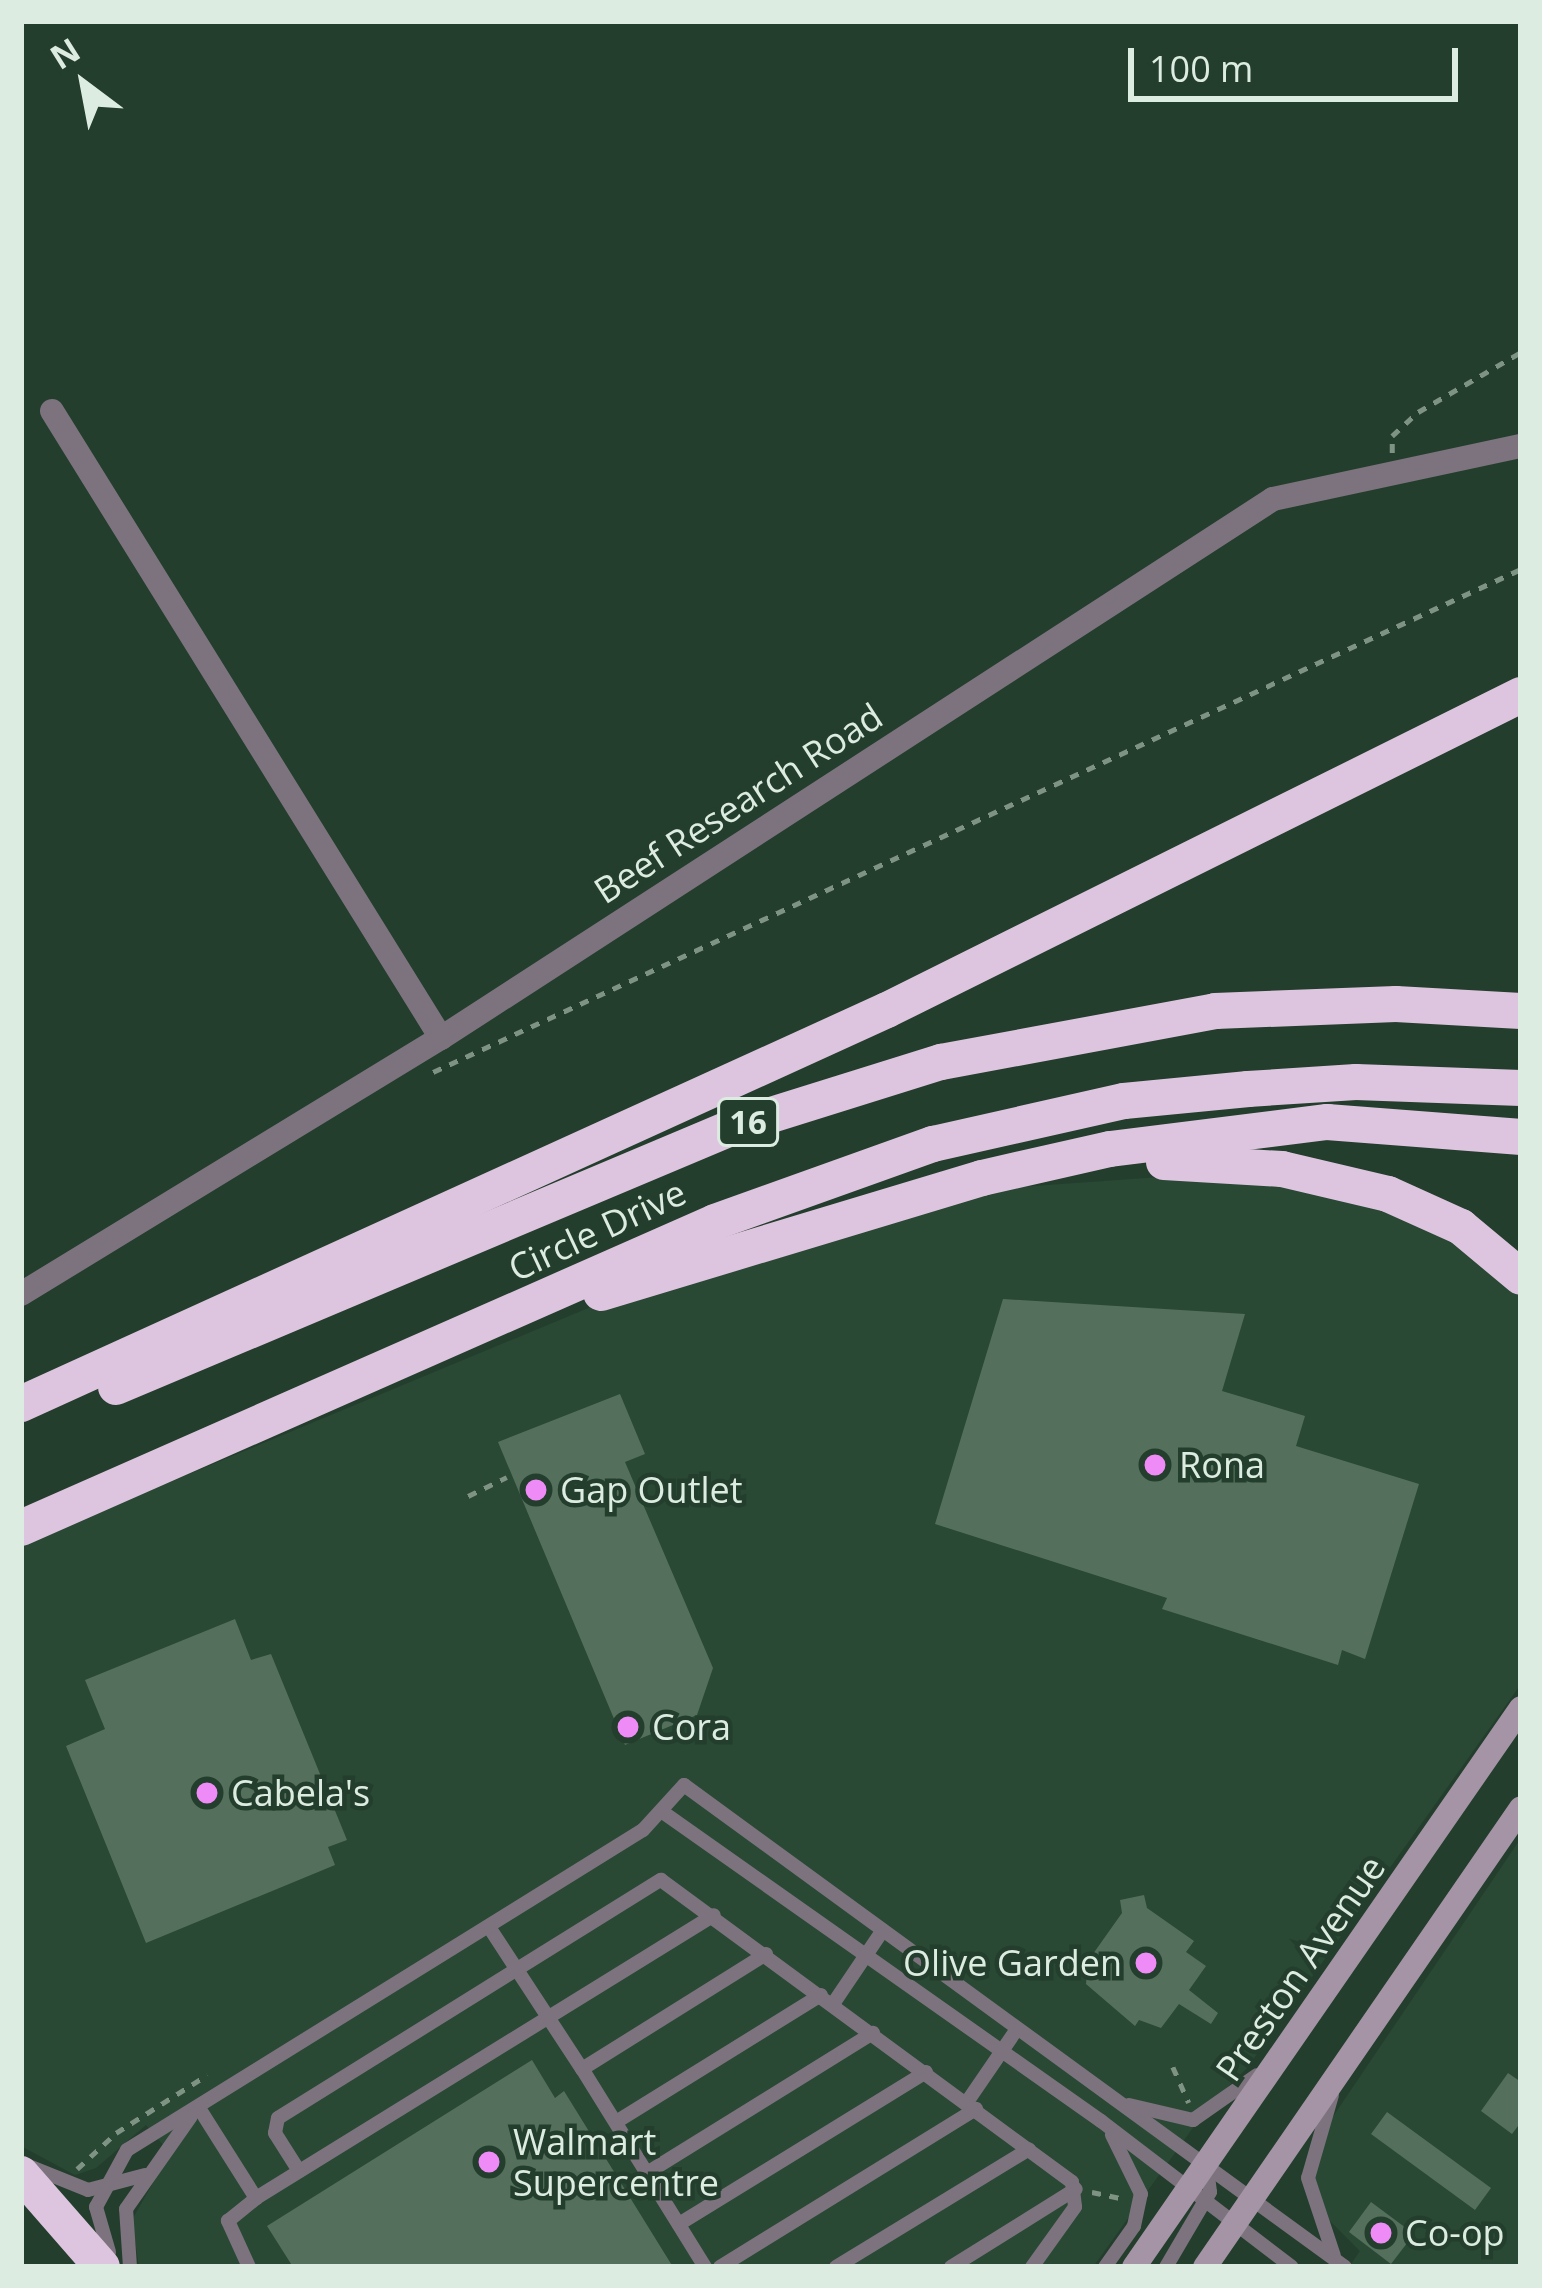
<!DOCTYPE html>
<style>
body{margin:0}
#map{position:relative;width:1542px;height:2288px;overflow:hidden;background:#243e2d;font-family:"Open Sans",sans-serif}
div>[style]{position:absolute}
.built>*{inset:0;background:#294935}
.building>*{inset:0;background:#54705c}
.path>*{height:4.5px;margin-top:-2.25px;transform-origin:0;background:repeating-linear-gradient(90deg,#7e9384 0 9px,transparent 0 18px)}
.service>*{height:14px;margin:-7px;padding:0 7px;transform-origin:7px;border-radius:7px;background:#7d737e}
.minor>*{height:24px;margin:-12px;padding:0 12px;transform-origin:12px;border-radius:12px;background:#7d737e}
.secondary>*{height:24px;margin:-12px;padding:0 12px;transform-origin:12px;border-radius:12px;background:#a494a5}
.motorway>*{height:36px;margin:-18px;padding:0 18px;transform-origin:18px;border-radius:18px;background:#dec5df}
.dots>*{width:33px;height:33px;translate:-50% -50%;box-sizing:border-box;border:6px solid #243e2d;border-radius:50%}
span{translate:-50% -50%;white-space:nowrap;text-align:center;line-height:1.15;-webkit-text-stroke:9px #243e2d;paint-order:stroke}
.shield-label span{padding:3px 9px;background:#243e2d;border:3px solid;border-radius:9px;-webkit-text-stroke-width:0}
.shield-label{font-size:33px;color:#ddece1;font-weight:700}
.street-label{font-size:36px;color:#ddece1}
.poi-label{font-size:36px;color:#ddece1}
.left{translate:0 -50%;text-align:left}
.right{translate:-100% -50%;text-align:right}
.frame{position:absolute;inset:0;border:24px solid #ddece1;pointer-events:none}
.north{position:absolute;left:24px;top:24px;width:120px;height:120px;-webkit-text-stroke:9px #243e2d;paint-order:stroke;rotate:328deg;font-size:33px;font-weight:700;line-height:48px;text-align:center;color:#ddece1}
.north::after{content:'';display:block;margin:auto;width:42px;height:54px;background:#ddece1;clip-path:polygon(50% 0,100% 100%,50% 72%,0 100%)}
.scale{position:absolute;left:1128px;top:48px;width:330px;height:54px;box-sizing:border-box;border:6px solid #ddece1;border-top:0;padding-left:15px;font-size:36px;line-height:42px;white-space:nowrap;color:#ddece1;-webkit-text-stroke:9px #243e2d;paint-order:stroke}
</style>
<div id="map">
<div class="built">
<div style="clip-path:polygon(1217px 1173px,1413px 1211px,1521px 1288px,1521px 1684px,1247px 2068px,1210px 2104px,1093px 2267px,139px 2267px,132px 2220px,170px 2153px,146px 2125px,96px 2168px,75px 2175px,21px 2146px,21px 1544px,610px 1299px,992px 1189px)"></div>
<div style="clip-path:polygon(1521px 1838px,1521px 2267px,1349px 2267px,1360px 2251px,1324px 2215px,1313px 2180px,1326px 2127px)"></div>
</div>
<div class="building">
<div style="clip-path:polygon(1003px 1299px,1245px 1314px,1222px 1391px,1305px 1416px,1296px 1446px,1419px 1484px,1365px 1659px,1342px 1650px,1338px 1665px,1162px 1609px,1167px 1598px,935px 1524px)"></div>
<div style="clip-path:polygon(620px 1394px,645px 1454px,625px 1462px,713px 1668px,697px 1715px,625px 1745px,498px 1442px)"></div>
<div style="clip-path:polygon(235px 1619px,251px 1660px,271px 1654px,347px 1840px,328px 1847px,335px 1865px,146px 1943px,66px 1746px,105px 1729px,85px 1680px)"></div>
<div style="clip-path:polygon(1144px 1895px,1147px 1908px,1194px 1941px,1186px 1952px,1206px 1966px,1189px 1990px,1218px 2013px,1211px 2024px,1179px 2004px,1161px 2028px,1139px 2020px,1135px 2026px,1086px 1984px,1088px 1961px,1122px 1913px,1120px 1900px)"></div>
<div style="clip-path:polygon(532px 2060px,555px 2098px,564px 2091px,673px 2267px,293px 2267px,267px 2226px)"></div>
<div style="clip-path:polygon(1508px 2073px,1521px 2082px,1521px 2122px,1512px 2134px,1481px 2111px)"></div>
<div style="clip-path:polygon(1387px 2112px,1491px 2188px,1475px 2210px,1371px 2134px)"></div>
<div style="clip-path:polygon(1371px 2202px,1414px 2234px,1391px 2264px,1349px 2232px)"></div>
</div>
<div class="path">
<div style="left:1392px;top:453px;width:17px;rotate:-90deg"></div>
<div style="left:1392px;top:436px;width:35px;rotate:-43deg"></div>
<div style="left:1418px;top:412px;width:119px;rotate:-30.2deg"></div>
<div style="left:433px;top:1072px;width:1199px;rotate:-24.81deg"></div>
<div style="left:468px;top:1496px;width:43px;rotate:-26deg"></div>
<div style="left:1173px;top:2067px;width:39px;rotate:66deg"></div>
<div style="left:77px;top:2169px;width:53px;rotate:-42.7deg"></div>
<div style="left:116px;top:2133px;width:108px;rotate:-32.5deg"></div>
<div style="left:1092px;top:2192px;width:30px;rotate:12deg"></div>
</div>
<div class="service">
<div style="left:664px;top:1813px;width:535px;rotate:35.18deg"></div>
<div style="left:1101px;top:2121px;width:240px;rotate:37.4deg"></div>
<div style="left:489px;top:1927px;width:170px;rotate:56.8deg"></div>
<div style="left:833px;top:2004px;width:89px;rotate:-56deg"></div>
<div style="left:1332px;top:2095px;width:86px;rotate:106.1deg"></div>
<div style="left:1308px;top:2178px;width:82px;rotate:71.6deg"></div>
<div style="left:967px;top:2102px;width:88px;rotate:-55.6deg"></div>
<div style="left:1129px;top:2105px;width:66px;rotate:13.2deg"></div>
<div style="left:1193px;top:2120px;width:78px;rotate:-35.1deg"></div>
<div style="left:199px;top:2108px;width:107px;rotate:57.7deg"></div>
<div style="left:256px;top:2198px;width:538px;rotate:-31.71deg"></div>
<div style="left:616px;top:2122px;width:241px;rotate:-31.8deg"></div>
<div style="left:31px;top:2167px;width:61px;rotate:22deg"></div>
<div style="left:88px;top:2190px;width:59px;rotate:-14.7deg"></div>
<div style="left:299px;top:2171px;width:45px;rotate:-122.3deg"></div>
<div style="left:275px;top:2133px;width:15px;rotate:-79deg"></div>
<div style="left:278px;top:2118px;width:451px;rotate:-31.9deg"></div>
<div style="left:661px;top:1880px;width:510px;rotate:36.31deg"></div>
<div style="left:1072px;top:2182px;width:25px;rotate:83deg"></div>
<div style="left:1075px;top:2207px;width:74px;rotate:125.6deg"></div>
<div style="left:647px;top:2173px;width:266px;rotate:-31.8deg"></div>
<div style="left:679px;top:2224px;width:290px;rotate:-31.6deg"></div>
<div style="left:109px;top:2252px;width:47px;rotate:-106.1deg"></div>
<div style="left:96px;top:2207px;width:65px;rotate:-61.5deg"></div>
<div style="left:127px;top:2150px;width:607px;rotate:-31.81deg"></div>
<div style="left:643px;top:1830px;width:61px;rotate:-47.7deg"></div>
<div style="left:684px;top:1785px;width:818px;rotate:36.1deg"></div>
<div style="left:130px;top:2267px;width:58px;rotate:-93.9deg"></div>
<div style="left:126px;top:2209px;width:113px;rotate:-55deg"></div>
<div style="left:249px;top:2267px;width:51px;rotate:-114.5deg"></div>
<div style="left:228px;top:2221px;width:36px;rotate:-39deg"></div>
<div style="left:705px;top:2267px;width:233px;rotate:-121.8deg"></div>
<div style="left:582px;top:2069px;width:217px;rotate:-32deg"></div>
<div style="left:720px;top:2267px;width:301px;rotate:-31.7deg"></div>
<div style="left:836px;top:2267px;width:226px;rotate:-31.4deg"></div>
<div style="left:951px;top:2267px;width:147px;rotate:-32deg"></div>
<div style="left:1105px;top:2267px;width:50px;rotate:-54.7deg"></div>
<div style="left:1134px;top:2226px;width:33px;rotate:-78deg"></div>
<div style="left:1141px;top:2194px;width:66px;rotate:-116.2deg"></div>
<div style="left:1166px;top:2267px;width:87px;rotate:-59.6deg"></div>
<div style="left:1210px;top:2192px;width:26px;rotate:-97deg"></div>
</div>
<div class="minor">
<div style="left:52px;top:411px;width:738px;rotate:58.18deg"></div>
<div style="left:21px;top:1294px;width:492px;rotate:-31.4deg"></div>
<div style="left:441px;top:1038px;width:991px;rotate:-32.94deg"></div>
<div style="left:1273px;top:499px;width:254px;rotate:-12.1deg"></div>
</div>
<div class="secondary">
<div style="left:1134px;top:2267px;width:680px;rotate:-55.3deg"></div>
<div style="left:1205px;top:2267px;width:557px;rotate:-55.45deg"></div>
</div>
<div class="motorway">
<div style="left:1164px;top:1162px;width:118px;rotate:3.4deg"></div>
<div style="left:1282px;top:1169px;width:109px;rotate:13.3deg"></div>
<div style="left:1388px;top:1194px;width:80px;rotate:24.3deg"></div>
<div style="left:1461px;top:1227px;width:78px;rotate:39.8deg"></div>
<div style="left:601px;top:1293px;width:398px;rotate:-16.8deg"></div>
<div style="left:982px;top:1178px;width:131px;rotate:-12.8deg"></div>
<div style="left:1110px;top:1149px;width:219px;rotate:-7.1deg"></div>
<div style="left:1327px;top:1122px;width:195px;rotate:4.4deg"></div>
<div style="left:116px;top:1387px;width:670px;rotate:-22.85deg"></div>
<div style="left:733px;top:1127px;width:218px;rotate:-17.4deg"></div>
<div style="left:941px;top:1062px;width:279px;rotate:-10.5deg"></div>
<div style="left:1215px;top:1011px;width:181px;rotate:-2.2deg"></div>
<div style="left:1396px;top:1004px;width:125px;rotate:3.2deg"></div>
<div style="left:21px;top:1404px;width:951px;rotate:-24.46deg"></div>
<div style="left:887px;top:1010px;width:708px;rotate:-26.42deg"></div>
<div style="left:21px;top:1528px;width:758px;rotate:-23.79deg"></div>
<div style="left:715px;top:1222px;width:232px;rotate:-19.7deg"></div>
<div style="left:933px;top:1144px;width:196px;rotate:-12.7deg"></div>
<div style="left:1124px;top:1101px;width:125px;rotate:-5.5deg"></div>
<div style="left:1248px;top:1089px;width:108px;rotate:-3.7deg"></div>
<div style="left:1356px;top:1082px;width:165px;rotate:2.1deg"></div>
<div style="left:21px;top:2174px;width:123px;rotate:48.9deg"></div>
</div>
<div class="dots">
<div style="left:1155px;top:1465px;background:#ef8bf7"></div>
<div style="left:536px;top:1490px;background:#ef8bf7"></div>
<div style="left:628px;top:1727px;background:#ef8bf7"></div>
<div style="left:207px;top:1793px;background:#ef8bf7"></div>
<div style="left:1146px;top:1963px;background:#ef8bf7"></div>
<div style="left:489px;top:2162px;background:#ef8bf7"></div>
<div style="left:1381px;top:2233px;background:#ef8bf7"></div>
</div>
<div class="shield-label">
<span style="left:748px;top:1122px">16</span>
</div>
<div class="street-label">
<span style="left:738px;top:803px;rotate:-33deg">Beef Research Road</span>
<span style="left:597px;top:1230px;rotate:-25deg">Circle Drive</span>
<span style="left:1300px;top:1968px;rotate:-55deg">Preston Avenue</span>
</div>
<div class="poi-label">
<span class="left" style="left:1179px;top:1465px">Rona</span>
<span class="left" style="left:560px;top:1490px">Gap Outlet</span>
<span class="left" style="left:652px;top:1727px">Cora</span>
<span class="left" style="left:231px;top:1793px">Cabela's</span>
<span class="right" style="left:1122px;top:1963px">Olive Garden</span>
<span class="left" style="left:513px;top:2162px">Walmart<br>Supercentre</span>
<span class="left" style="left:1405px;top:2233px">Co-op</span>
</div>
<div class="frame"></div>
<div class="north">N</div>
<div class="scale">100 m</div>
</div>
